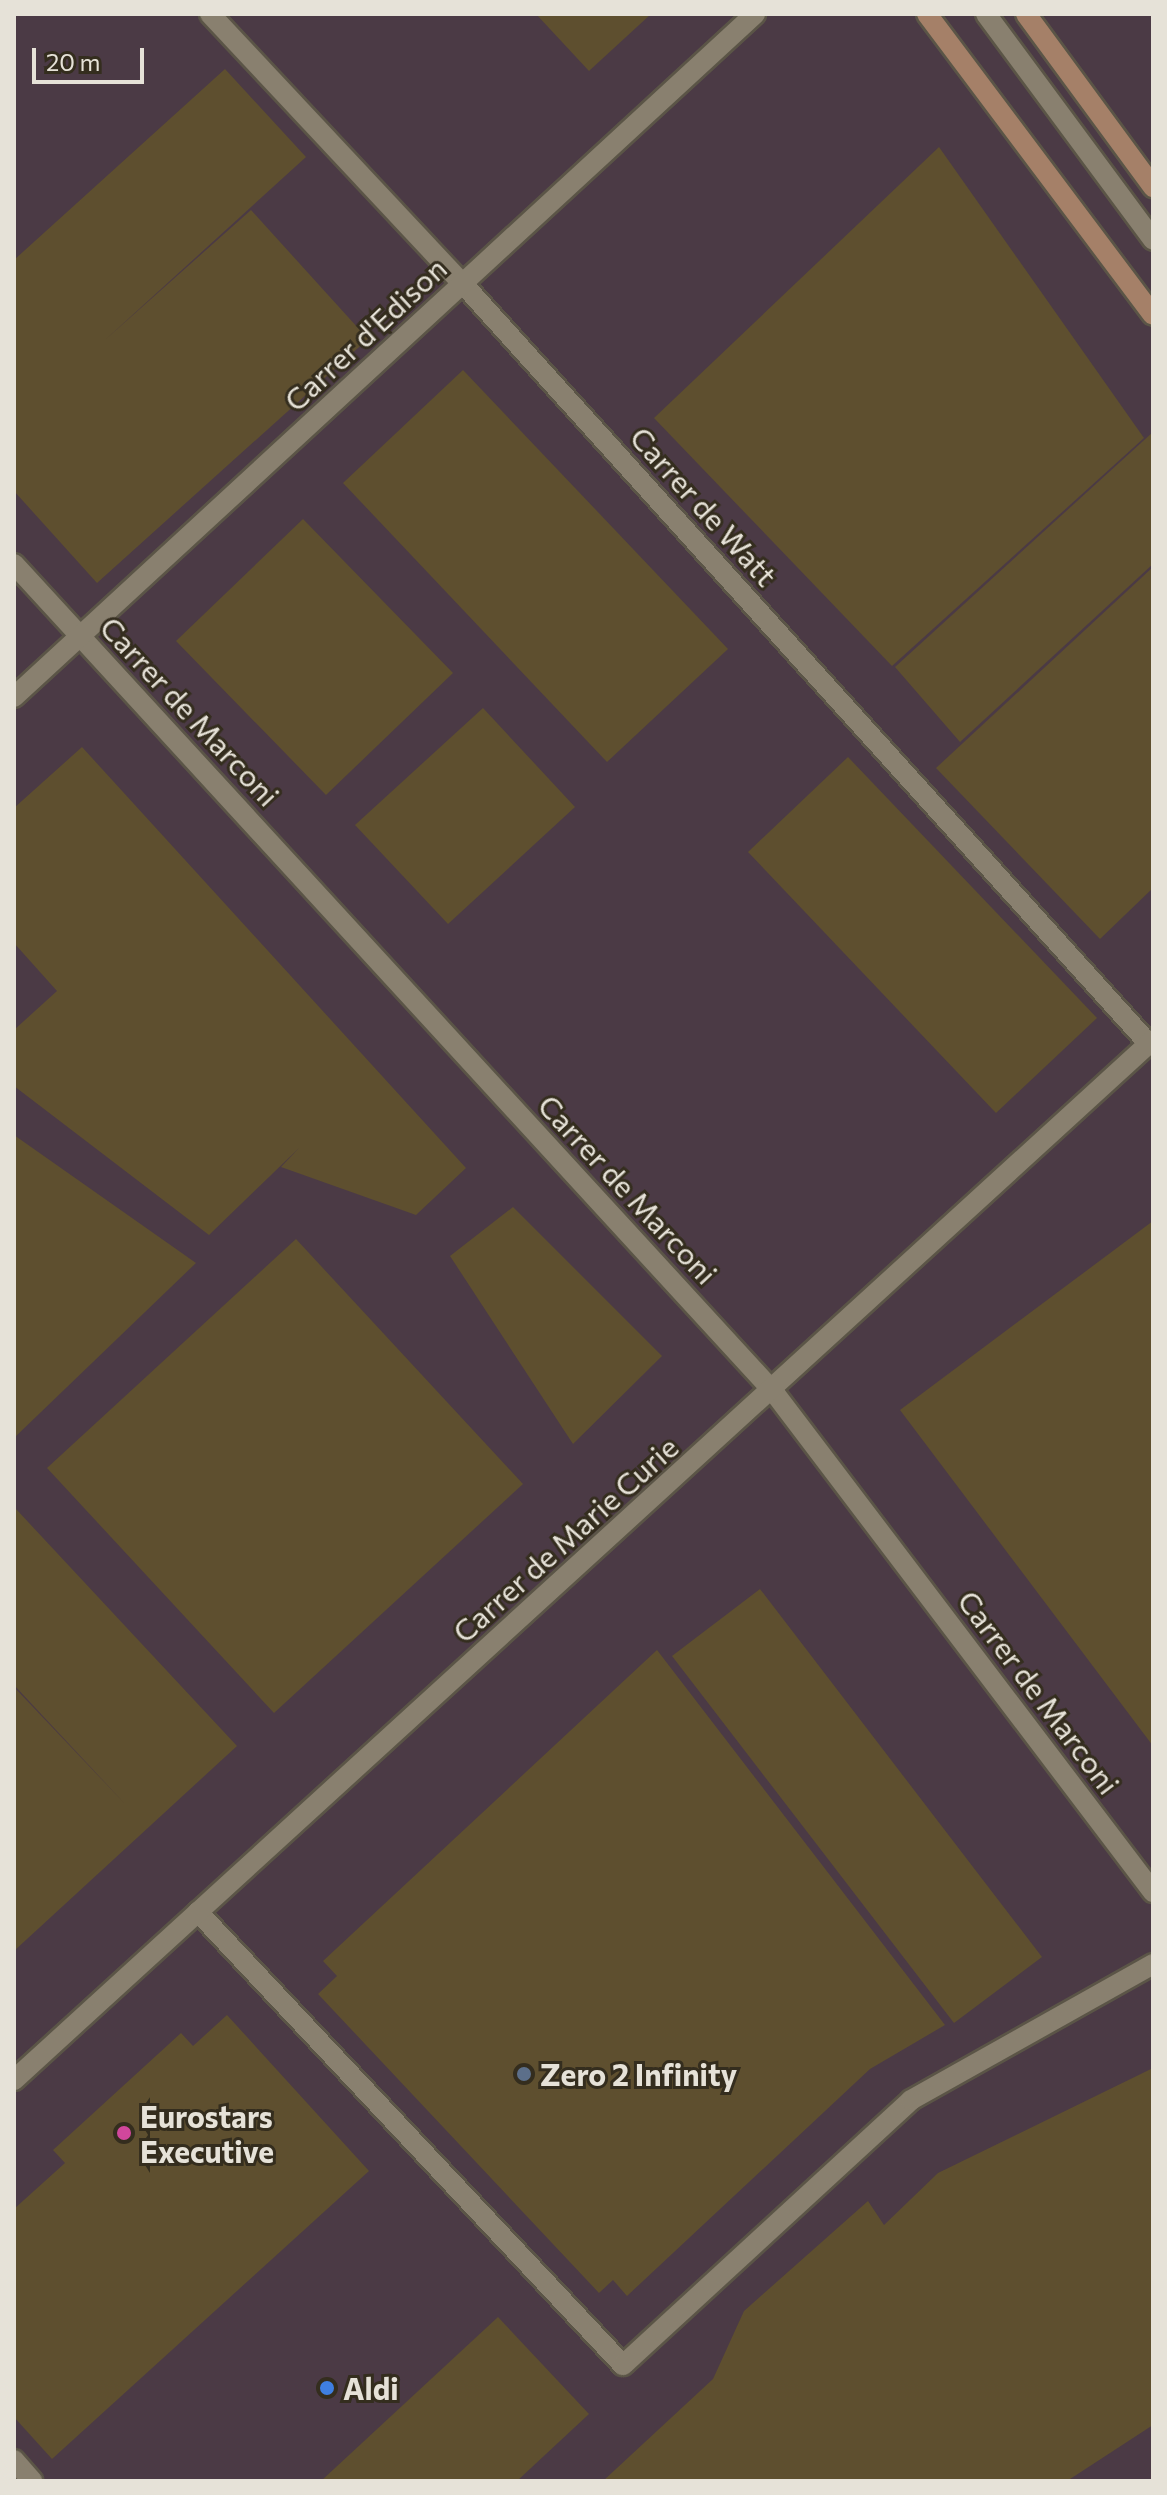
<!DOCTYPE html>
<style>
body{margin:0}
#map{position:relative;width:1167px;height:2495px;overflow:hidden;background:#3e3727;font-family:Commissioner,sans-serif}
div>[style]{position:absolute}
.industrial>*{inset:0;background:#4b3a45}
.building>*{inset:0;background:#5e4f2f}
.roads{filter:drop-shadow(2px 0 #5b5547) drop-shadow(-2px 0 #5b5547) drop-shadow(0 2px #5b5547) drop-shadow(0 -2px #5b5547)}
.lane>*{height:20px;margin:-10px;padding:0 10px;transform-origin:10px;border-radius:10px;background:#89806f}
.street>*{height:20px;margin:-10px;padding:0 10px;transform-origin:10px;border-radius:10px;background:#89806f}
.secondary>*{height:20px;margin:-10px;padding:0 10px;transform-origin:10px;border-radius:10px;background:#a58068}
.dots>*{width:22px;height:22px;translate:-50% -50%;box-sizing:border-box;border:4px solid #342d1e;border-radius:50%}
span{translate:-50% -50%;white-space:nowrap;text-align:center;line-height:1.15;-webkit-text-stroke:6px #342d1e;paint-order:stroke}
.street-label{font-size:30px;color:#e6e2d8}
.poi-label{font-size:30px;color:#e6e2d8;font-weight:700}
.left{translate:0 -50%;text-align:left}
.frame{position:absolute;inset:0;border:16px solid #e6e2d8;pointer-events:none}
.scale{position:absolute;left:32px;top:48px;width:112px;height:36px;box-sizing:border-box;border:4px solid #e6e2d8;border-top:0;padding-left:10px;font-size:24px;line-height:28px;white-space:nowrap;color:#e6e2d8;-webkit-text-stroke:6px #342d1e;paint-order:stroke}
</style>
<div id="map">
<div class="industrial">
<div style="clip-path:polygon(14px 14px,1153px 14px,1153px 2481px,14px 2481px)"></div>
</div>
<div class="building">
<div style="clip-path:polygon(536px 14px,651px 14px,589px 71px)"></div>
<div style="clip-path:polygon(225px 69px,306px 157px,105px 340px,251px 210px,368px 339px,97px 583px,14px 491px,14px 260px)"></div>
<div style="clip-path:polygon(939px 147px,1144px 438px,892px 666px,654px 418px)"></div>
<div style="clip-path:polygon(463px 370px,728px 649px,607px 762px,343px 483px)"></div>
<div style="clip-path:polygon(1153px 432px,1153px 564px,960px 742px,895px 667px)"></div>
<div style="clip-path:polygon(303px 519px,453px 673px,326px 795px,176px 641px)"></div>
<div style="clip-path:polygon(1153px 567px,1153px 888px,1100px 939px,936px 768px)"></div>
<div style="clip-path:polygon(483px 708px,575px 807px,448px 924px,355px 825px)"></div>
<div style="clip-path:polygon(82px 747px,466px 1168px,416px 1215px,281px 1167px,299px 1148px,209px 1235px,14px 1086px,14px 1030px,57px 991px,14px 943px,14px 808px)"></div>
<div style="clip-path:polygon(848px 757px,1097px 1018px,996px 1113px,748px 852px)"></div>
<div style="clip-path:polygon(14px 1135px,196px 1263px,14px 1438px)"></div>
<div style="clip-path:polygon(513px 1207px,662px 1356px,573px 1444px,450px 1256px)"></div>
<div style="clip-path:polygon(1153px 1221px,1153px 1746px,900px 1410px)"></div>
<div style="clip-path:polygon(296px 1239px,523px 1484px,274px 1713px,47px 1468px)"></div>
<div style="clip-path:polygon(16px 1509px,237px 1746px,14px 1951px,14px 1687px,126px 1805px,14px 1685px)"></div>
<div style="clip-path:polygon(760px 1589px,1042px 1957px,954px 2023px,672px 1656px)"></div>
<div style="clip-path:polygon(657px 1650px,945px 2025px,870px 2069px,627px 2296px,613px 2280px,599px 2293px,318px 1994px,337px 1976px,323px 1961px)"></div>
<div style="clip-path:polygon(227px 2015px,369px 2171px,52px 2459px,14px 2417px,14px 2209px,65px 2163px,53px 2150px,181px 2033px,193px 2046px)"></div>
<div style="clip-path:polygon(1153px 2068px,1153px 2425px,1067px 2481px,603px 2481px,713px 2379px,744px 2311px,868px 2201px,884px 2225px,938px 2173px)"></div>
<div style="clip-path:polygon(498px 2317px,589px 2414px,517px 2481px,321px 2481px)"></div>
</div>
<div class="roads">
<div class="lane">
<div style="left:198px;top:1912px;width:621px;rotate:46.83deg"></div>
<div style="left:623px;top:2365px;width:391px;rotate:-42.6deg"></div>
<div style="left:911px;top:2100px;width:278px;rotate:-29.3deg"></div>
<div style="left:14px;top:2460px;width:28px;rotate:49deg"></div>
</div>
<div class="street">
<div style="left:210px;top:14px;width:371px;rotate:46.9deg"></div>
<div style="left:464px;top:285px;width:1022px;rotate:47.93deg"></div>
<div style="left:986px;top:14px;width:281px;rotate:53.5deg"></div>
<div style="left:14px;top:564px;width:1123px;rotate:47.46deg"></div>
<div style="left:773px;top:1391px;width:629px;rotate:52.82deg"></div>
<div style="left:14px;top:697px;width:1008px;rotate:-42.67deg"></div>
<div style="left:14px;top:2080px;width:1542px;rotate:-42.4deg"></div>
</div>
<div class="secondary">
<div style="left:927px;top:14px;width:376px;rotate:53.1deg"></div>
<div style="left:1026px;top:14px;width:215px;rotate:53.7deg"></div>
</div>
</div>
<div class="dots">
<div style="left:524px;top:2074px;background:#5c6f8a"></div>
<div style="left:124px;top:2133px;background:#d1479c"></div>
<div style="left:327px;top:2388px;background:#3f7fe0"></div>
</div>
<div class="street-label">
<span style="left:365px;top:334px;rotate:-43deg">Carrer d'Edison</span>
<span style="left:704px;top:506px;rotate:48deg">Carrer de Watt</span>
<span style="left:190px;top:711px;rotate:47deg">Carrer de Marconi</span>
<span style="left:628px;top:1189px;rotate:47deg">Carrer de Marconi</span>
<span style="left:565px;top:1539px;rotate:-42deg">Carrer de Marie Curie</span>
<span style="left:1039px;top:1692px;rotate:53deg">Carrer de Marconi</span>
</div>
<div class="poi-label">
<span class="left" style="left:540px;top:2074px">Zero 2 Infinity</span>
<span class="left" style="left:140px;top:2133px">Eurostars<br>Executive</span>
<span class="left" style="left:343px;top:2388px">Aldi</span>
</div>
<div class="frame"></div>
<div class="scale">20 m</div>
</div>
